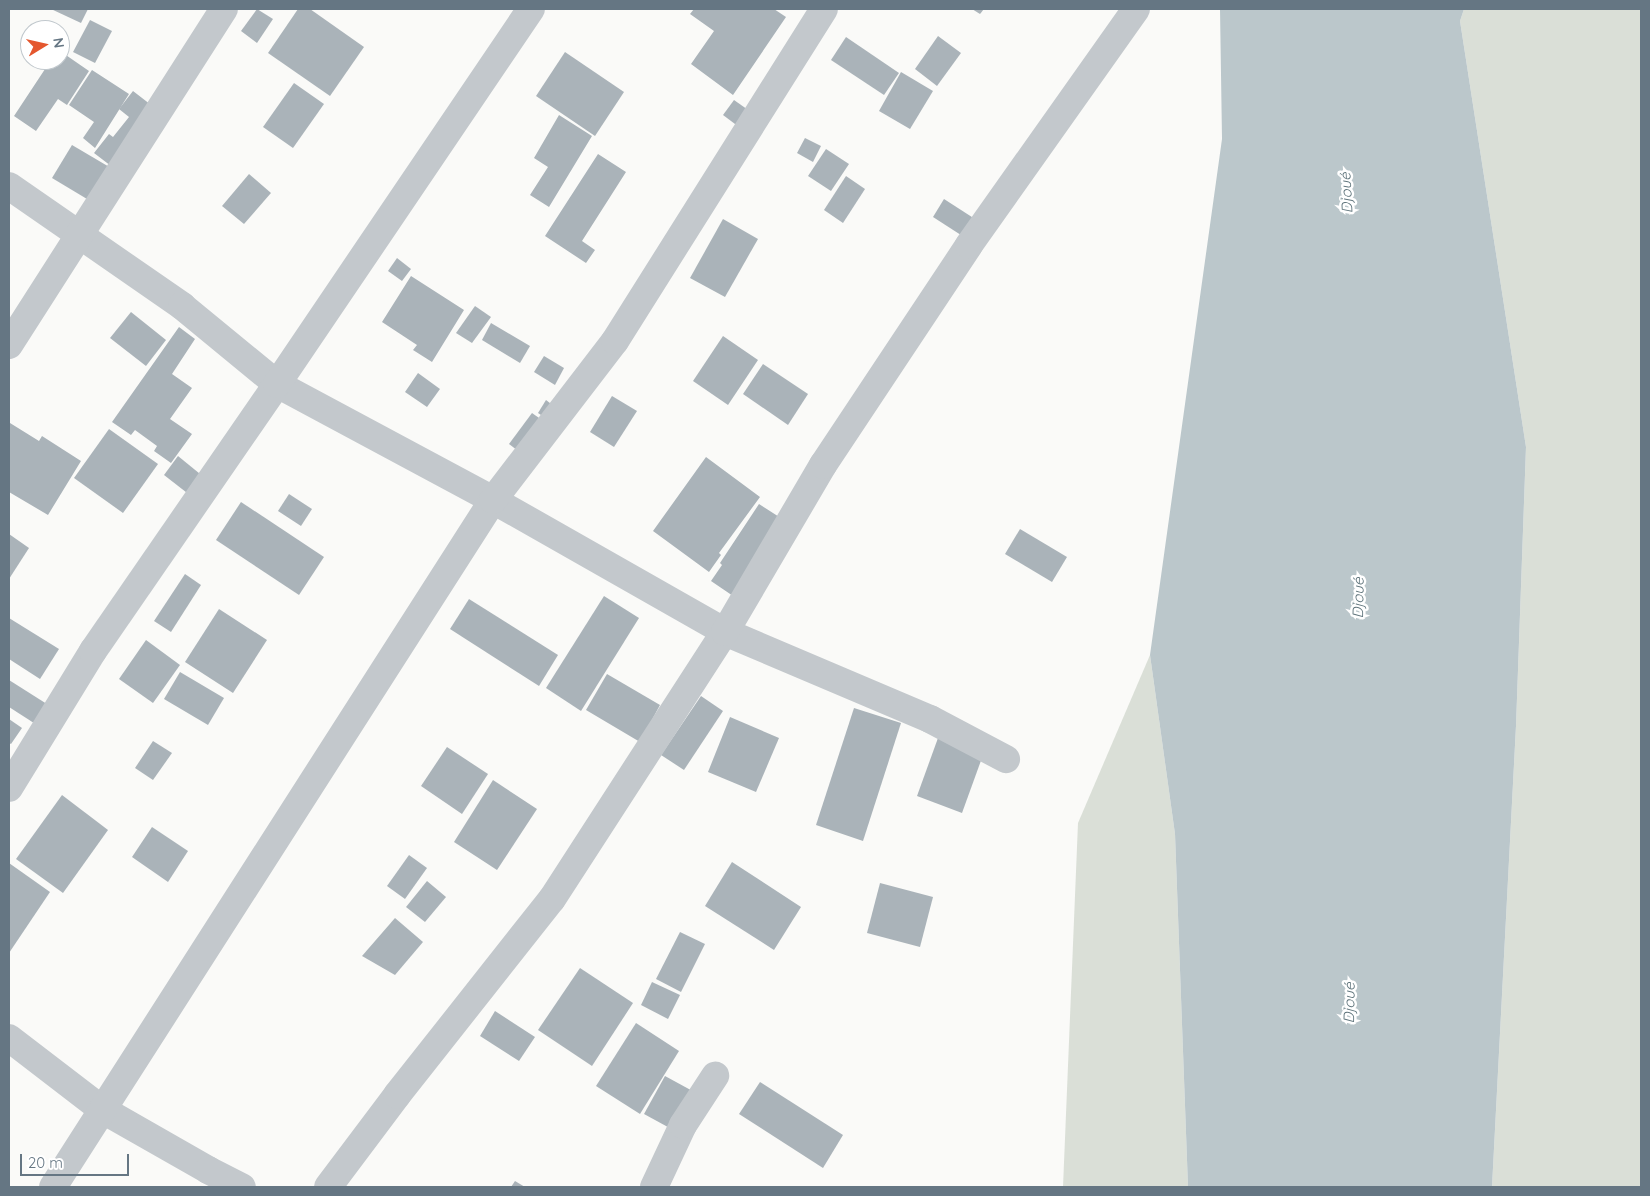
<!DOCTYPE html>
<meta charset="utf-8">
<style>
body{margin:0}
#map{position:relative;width:1650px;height:1196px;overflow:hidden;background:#fafaf8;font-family:Quicksand,sans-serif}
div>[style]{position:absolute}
.green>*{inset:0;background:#dadfd7}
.water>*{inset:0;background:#bbc7cb}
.building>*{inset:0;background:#aab3b9}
.minor>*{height:28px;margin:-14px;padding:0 14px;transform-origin:14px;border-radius:14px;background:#c3c8cc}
span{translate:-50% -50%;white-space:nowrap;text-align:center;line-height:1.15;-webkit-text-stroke:5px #fff;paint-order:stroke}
.water-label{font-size:15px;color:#60757c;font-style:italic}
.frame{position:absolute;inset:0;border:10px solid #657683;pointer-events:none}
.north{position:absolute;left:20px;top:20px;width:50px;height:50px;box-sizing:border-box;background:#fff;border:1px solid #c1c8cd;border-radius:50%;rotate:81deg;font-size:14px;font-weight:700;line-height:20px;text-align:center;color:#657683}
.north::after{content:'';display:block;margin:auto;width:18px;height:22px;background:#e4572e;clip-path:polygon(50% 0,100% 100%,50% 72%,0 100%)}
.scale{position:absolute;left:20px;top:1154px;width:109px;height:22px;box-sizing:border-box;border:2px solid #657683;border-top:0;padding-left:6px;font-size:15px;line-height:18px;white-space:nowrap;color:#657683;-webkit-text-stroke:4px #fff;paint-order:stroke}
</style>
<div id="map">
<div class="green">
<div style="clip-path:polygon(1464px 9px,1641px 9px,1641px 1187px,1492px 1187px,1516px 726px,1526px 447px,1460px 21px)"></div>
<div style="clip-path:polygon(1150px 655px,1175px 834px,1188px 1187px,1063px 1187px,1078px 823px)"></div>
</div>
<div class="water">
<div style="clip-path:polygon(1220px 9px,1464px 9px,1460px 21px,1526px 447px,1516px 726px,1492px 1187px,1188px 1187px,1175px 834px,1150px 655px,1222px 139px)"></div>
</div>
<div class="building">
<div style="clip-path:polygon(51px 9px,88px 9px,81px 23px)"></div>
<div style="clip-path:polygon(257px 9px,273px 19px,257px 43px,241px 31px)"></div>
<div style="clip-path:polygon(298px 9px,310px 9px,364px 47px,330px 96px,268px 53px)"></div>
<div style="clip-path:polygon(694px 9px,774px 9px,786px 17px,733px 95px,691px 64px,714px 31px,690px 14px)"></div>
<div style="clip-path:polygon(972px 9px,984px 9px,980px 14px)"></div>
<div style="clip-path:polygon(90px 20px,112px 31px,95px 63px,73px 52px)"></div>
<div style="clip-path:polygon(938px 36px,961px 53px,937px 86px,915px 69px)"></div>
<div style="clip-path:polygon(846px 37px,899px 73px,884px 95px,831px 60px)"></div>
<div style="clip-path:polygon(60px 51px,89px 71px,67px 105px,58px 99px,36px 131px,14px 116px,51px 60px,60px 60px)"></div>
<div style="clip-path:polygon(565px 52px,624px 92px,595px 136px,536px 96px)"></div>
<div style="clip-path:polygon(92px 70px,129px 94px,95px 148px,83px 138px,94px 122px,69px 105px)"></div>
<div style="clip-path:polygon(901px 72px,933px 91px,910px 129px,879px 111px)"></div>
<div style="clip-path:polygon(294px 83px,324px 104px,293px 148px,263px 127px)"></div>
<div style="clip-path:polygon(133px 91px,155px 108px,111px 166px,94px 153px,109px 134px,113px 137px,129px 117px,119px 109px)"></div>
<div style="clip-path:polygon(734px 100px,751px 112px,739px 127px,723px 115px)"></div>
<div style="clip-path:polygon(559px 115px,592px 136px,549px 207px,530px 195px,548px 167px,534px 158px)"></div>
<div style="clip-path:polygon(805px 138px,821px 146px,813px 162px,797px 153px)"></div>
<div style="clip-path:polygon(72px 145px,111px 168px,92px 202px,52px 178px)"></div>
<div style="clip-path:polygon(826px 149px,849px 164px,831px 191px,808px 176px)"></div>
<div style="clip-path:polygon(598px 154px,626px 172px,582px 241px,595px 250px,586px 263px,545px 236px)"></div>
<div style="clip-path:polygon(249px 174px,271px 193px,244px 224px,222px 206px)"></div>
<div style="clip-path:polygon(846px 176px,865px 189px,843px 223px,824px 210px)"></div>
<div style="clip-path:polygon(944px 199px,975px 219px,964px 237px,933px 217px)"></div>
<div style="clip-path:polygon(723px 219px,758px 239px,725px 297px,690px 278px)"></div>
<div style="clip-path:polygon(397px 258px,411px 269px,402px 281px,388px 271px)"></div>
<div style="clip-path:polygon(411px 276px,464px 310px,432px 362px,413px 350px,417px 345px,382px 322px)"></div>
<div style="clip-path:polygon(475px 306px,491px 317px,472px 343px,456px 333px)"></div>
<div style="clip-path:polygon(131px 312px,166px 340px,146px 366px,110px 338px)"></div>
<div style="clip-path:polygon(491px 323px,530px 346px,520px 363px,482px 340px)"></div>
<div style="clip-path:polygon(179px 327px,195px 339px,172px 374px,192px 388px,170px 419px,192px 434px,171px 463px,154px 451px,157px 446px,135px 430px,131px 435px,112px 422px)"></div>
<div style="clip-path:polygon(723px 336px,758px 360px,728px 405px,693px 381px)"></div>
<div style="clip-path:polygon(544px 356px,564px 368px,555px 385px,534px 372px)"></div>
<div style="clip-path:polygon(763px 364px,808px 394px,788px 425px,743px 394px)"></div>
<div style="clip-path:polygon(418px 373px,440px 389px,427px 407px,405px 392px)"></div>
<div style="clip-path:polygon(612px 396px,637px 411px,614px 447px,590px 432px)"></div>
<div style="clip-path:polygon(546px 400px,555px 407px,547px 419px,538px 413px)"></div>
<div style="clip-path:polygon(532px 413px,549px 425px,526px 457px,509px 444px)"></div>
<div style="clip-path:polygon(10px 423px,39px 441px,42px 436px,81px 461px,48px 515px,9px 492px)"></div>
<div style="clip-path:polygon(109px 429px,158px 464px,123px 513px,74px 478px)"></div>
<div style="clip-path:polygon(178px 456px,205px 478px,191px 496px,164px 475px)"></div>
<div style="clip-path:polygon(706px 457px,760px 497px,719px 553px,721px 555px,709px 572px,653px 531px)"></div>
<div style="clip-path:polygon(289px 494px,312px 509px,301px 526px,278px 511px)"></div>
<div style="clip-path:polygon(241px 502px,324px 557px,299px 595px,216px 540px)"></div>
<div style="clip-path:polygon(759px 504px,787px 522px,736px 598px,711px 581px,722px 565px,720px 563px)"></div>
<div style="clip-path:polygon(1020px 529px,1067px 557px,1052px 582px,1005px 554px)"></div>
<div style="clip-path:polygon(9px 534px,29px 548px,9px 579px)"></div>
<div style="clip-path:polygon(185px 574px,201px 585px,171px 632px,154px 621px)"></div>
<div style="clip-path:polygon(604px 596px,639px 618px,581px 711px,546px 688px)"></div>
<div style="clip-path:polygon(469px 599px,558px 655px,539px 686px,450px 629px)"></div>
<div style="clip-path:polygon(219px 609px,267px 640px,233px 693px,185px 662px)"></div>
<div style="clip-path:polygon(9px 618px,59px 649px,40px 679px,9px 659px)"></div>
<div style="clip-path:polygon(146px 640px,180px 665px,153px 703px,119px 679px)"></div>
<div style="clip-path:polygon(180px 672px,224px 698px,208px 725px,164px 699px)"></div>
<div style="clip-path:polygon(607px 674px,660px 705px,640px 742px,586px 710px)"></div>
<div style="clip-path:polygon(9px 680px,50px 706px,37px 725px,9px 707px)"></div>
<div style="clip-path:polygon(701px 696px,723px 711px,684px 770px,661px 755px)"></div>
<div style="clip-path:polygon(854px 708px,901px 723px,863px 841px,816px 825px)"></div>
<div style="clip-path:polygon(730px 717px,779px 738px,756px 792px,708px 772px)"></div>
<div style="clip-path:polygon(9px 719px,22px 728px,11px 744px,9px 743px)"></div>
<div style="clip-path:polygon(938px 738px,983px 755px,962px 813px,917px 796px)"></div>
<div style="clip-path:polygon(153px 741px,172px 753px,153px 780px,135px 768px)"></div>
<div style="clip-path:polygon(447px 747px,488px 774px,462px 814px,421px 786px)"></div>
<div style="clip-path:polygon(493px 780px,537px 809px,497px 870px,454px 842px)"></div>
<div style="clip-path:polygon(62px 795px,108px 830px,63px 893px,16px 859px)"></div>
<div style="clip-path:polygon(152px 827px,188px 851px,168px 882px,132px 857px)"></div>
<div style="clip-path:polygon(409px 855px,427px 868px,405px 899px,387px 886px)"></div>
<div style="clip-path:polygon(732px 862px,801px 907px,774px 950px,705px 906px)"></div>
<div style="clip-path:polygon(9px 863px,50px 892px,9px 953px)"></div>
<div style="clip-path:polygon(427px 881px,446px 897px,425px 922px,406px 907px)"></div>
<div style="clip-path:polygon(880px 883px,933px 897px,920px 947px,867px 933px)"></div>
<div style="clip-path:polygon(395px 918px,423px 942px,395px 975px,362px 956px)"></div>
<div style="clip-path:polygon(680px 932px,705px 944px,681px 992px,656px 979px)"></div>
<div style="clip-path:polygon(580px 968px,633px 1003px,592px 1066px,538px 1030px)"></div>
<div style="clip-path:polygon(652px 982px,680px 995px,668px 1019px,641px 1005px)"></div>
<div style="clip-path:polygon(495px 1011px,535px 1037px,519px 1061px,480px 1036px)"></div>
<div style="clip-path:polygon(636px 1023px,679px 1051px,640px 1114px,596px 1086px)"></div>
<div style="clip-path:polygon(665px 1076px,698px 1094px,677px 1132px,644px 1114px)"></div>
<div style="clip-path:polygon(760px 1082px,843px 1135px,823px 1168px,739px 1114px)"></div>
<div style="clip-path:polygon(515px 1181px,525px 1187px,511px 1187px)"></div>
</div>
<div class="minor">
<div style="left:9px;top:186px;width:211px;rotate:34.7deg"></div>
<div style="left:182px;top:306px;width:123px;rotate:39.4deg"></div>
<div style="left:277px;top:384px;width:245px;rotate:28.2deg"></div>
<div style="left:493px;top:500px;width:267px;rotate:29.6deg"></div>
<div style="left:725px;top:632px;width:223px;rotate:23deg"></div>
<div style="left:930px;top:719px;width:86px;rotate:27.8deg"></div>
<div style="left:9px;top:345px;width:399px;rotate:-57.4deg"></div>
<div style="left:9px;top:788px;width:161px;rotate:-58.5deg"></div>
<div style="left:93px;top:651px;width:324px;rotate:-55.4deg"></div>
<div style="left:277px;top:384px;width:453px;rotate:-55.9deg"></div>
<div style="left:9px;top:1038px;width:118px;rotate:37.5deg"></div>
<div style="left:103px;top:1110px;width:121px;rotate:29.7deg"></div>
<div style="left:208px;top:1170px;width:38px;rotate:27deg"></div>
<div style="left:53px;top:1187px;width:816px;rotate:-57.36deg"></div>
<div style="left:493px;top:500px;width:200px;rotate:-52.5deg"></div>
<div style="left:615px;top:341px;width:392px;rotate:-57.8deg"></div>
<div style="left:328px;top:1187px;width:115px;rotate:-53.1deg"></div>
<div style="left:397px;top:1095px;width:250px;rotate:-51.7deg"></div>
<div style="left:552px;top:899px;width:318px;rotate:-57.1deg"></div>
<div style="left:725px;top:632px;width:194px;rotate:-59.6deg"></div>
<div style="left:823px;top:465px;width:264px;rotate:-56.4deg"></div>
<div style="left:969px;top:245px;width:289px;rotate:-54.7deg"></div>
<div style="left:654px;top:1187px;width:68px;rotate:-64.9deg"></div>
<div style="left:683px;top:1125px;width:59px;rotate:-56.9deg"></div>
</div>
<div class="water-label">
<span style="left:1346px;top:193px;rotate:-93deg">Djoué</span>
<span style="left:1358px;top:598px;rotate:-89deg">Djoué</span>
<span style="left:1349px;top:1003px;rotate:-89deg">Djoué</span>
</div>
<div class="frame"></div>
<div class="north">N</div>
<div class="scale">20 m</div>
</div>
